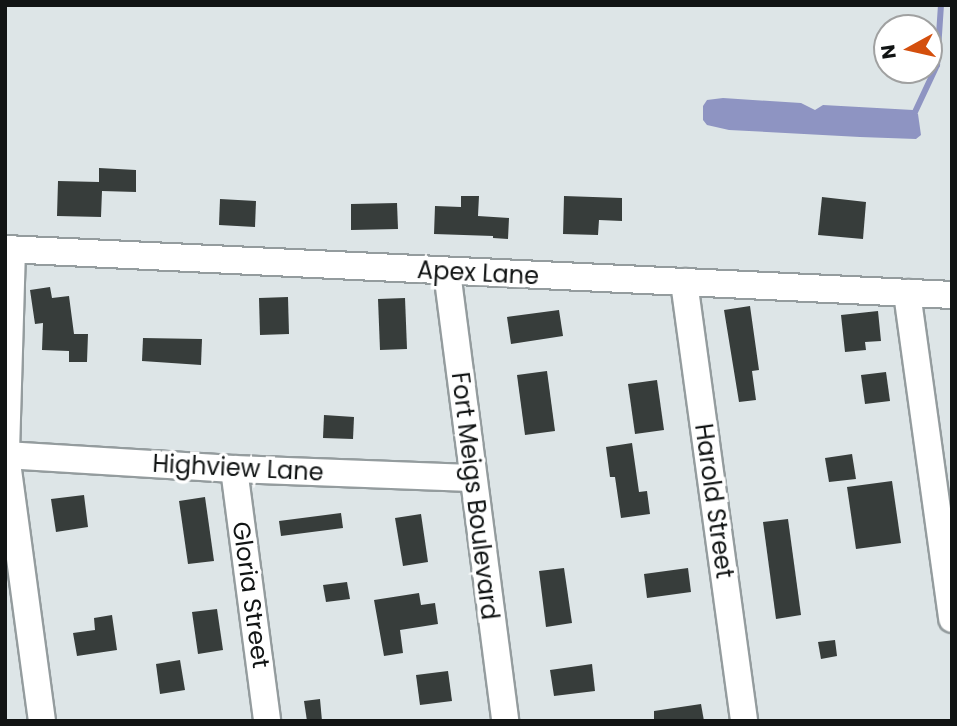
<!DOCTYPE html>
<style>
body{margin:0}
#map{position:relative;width:957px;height:726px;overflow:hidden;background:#dde5e7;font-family:Poppins,sans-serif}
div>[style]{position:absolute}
.water>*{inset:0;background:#8e94c2}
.stream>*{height:6px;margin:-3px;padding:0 3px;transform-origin:3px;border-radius:3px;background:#8e94c2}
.building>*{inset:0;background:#373d3b}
.roads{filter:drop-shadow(2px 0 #949c9e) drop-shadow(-2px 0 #949c9e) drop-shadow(0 2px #949c9e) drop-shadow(0 -2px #949c9e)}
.minor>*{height:26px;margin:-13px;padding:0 13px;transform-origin:13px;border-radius:13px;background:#fff}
span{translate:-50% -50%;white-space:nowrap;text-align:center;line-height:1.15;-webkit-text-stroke:7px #fff;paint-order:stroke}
.street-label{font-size:24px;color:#111414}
.frame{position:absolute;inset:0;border:7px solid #111414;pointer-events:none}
.north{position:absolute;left:873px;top:14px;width:70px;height:70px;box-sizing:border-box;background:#fff;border:2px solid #a0a1a1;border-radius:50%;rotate:262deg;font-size:19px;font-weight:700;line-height:28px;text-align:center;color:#111414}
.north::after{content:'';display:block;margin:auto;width:24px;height:32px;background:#d44f0d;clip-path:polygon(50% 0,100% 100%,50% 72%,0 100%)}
</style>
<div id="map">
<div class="water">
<div style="clip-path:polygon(723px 98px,801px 103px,815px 110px,823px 105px,913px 110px,918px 114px,921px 135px,916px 139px,860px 137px,729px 130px,707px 125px,703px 120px,703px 106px,707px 100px)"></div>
</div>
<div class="stream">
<div style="left:915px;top:112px;width:52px;rotate:-64.9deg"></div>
<div style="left:937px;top:65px;width:60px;rotate:-86.2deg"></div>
</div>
<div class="building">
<div style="clip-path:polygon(99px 168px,136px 170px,136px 192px,102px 191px,101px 217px,57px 216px,58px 181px,99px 182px)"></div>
<div style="clip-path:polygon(461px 196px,479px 196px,478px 216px,509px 218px,508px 239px,493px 238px,493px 236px,434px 234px,435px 206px,461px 207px)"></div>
<div style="clip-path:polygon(564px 196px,622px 198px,622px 221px,599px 220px,598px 235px,563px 234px)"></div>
<div style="clip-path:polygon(822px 197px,866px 202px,863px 239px,818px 235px)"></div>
<div style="clip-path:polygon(220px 199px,256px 201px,255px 227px,219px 225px)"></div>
<div style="clip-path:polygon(397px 203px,398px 229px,351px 230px,351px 204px)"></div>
<div style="clip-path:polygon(50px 287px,52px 298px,69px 296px,74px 334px,88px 334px,87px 362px,69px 362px,69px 351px,42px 350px,43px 323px,35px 324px,30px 290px)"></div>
<div style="clip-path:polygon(288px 297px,289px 334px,260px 335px,259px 298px)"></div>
<div style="clip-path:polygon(405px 298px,407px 349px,380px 350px,378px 299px)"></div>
<div style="clip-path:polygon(750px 306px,759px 370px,752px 371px,756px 400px,739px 402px,724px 310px)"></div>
<div style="clip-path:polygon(559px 310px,563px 336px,511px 344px,507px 317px)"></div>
<div style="clip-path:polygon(878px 311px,881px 341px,865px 342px,866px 350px,845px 352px,841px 315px)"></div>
<div style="clip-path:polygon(143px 338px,202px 339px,201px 365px,142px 361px)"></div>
<div style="clip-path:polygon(547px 371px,555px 431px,525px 435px,517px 375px)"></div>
<div style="clip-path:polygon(886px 372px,890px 401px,865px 404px,861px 375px)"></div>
<div style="clip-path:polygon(657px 380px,664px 430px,635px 434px,628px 384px)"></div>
<div style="clip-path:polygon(324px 415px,354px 417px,353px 439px,323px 438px)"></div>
<div style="clip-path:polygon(632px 443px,639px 492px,647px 491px,650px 514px,621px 518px,615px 477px,610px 477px,606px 447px)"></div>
<div style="clip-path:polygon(852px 454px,856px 479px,829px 482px,825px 458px)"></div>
<div style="clip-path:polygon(892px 481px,901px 543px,856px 549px,847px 487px)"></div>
<div style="clip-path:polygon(84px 495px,88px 527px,56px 532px,51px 499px)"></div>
<div style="clip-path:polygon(205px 497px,214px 561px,188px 564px,179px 501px)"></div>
<div style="clip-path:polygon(341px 513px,343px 528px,281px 536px,279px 521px)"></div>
<div style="clip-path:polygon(421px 514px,428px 562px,403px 566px,395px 518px)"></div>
<div style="clip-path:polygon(788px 519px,801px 615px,776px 619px,763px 522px)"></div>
<div style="clip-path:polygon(564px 568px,572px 623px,546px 627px,539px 571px)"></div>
<div style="clip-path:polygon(688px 568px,691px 592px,647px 598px,644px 574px)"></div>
<div style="clip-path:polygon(347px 582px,350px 599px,326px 602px,323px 585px)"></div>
<div style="clip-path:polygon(419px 593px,421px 605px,435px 603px,438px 624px,400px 630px,403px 653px,384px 656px,374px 600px)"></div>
<div style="clip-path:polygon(217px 609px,223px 650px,198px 654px,192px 612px)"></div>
<div style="clip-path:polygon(112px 615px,117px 650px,77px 656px,73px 633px,95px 630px,94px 618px)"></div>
<div style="clip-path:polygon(835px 640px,837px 656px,821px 659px,818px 642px)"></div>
<div style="clip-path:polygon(180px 660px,185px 690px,160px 694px,156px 664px)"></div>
<div style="clip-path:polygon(592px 664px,595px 691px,554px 696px,550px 670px)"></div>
<div style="clip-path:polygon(448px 671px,452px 701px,420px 705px,416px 675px)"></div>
<div style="clip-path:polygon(320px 699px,322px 721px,307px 721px,304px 701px)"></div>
<div style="clip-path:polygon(701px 704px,704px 721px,654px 721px,654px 711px)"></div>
</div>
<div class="roads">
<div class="minor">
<div style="left:5px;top:249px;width:948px;rotate:2.78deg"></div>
<div style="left:12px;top:249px;width:206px;rotate:91.7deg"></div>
<div style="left:6px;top:455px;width:268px;rotate:82.3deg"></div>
<div style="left:447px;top:272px;width:453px;rotate:82.6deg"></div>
<div style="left:684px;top:282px;width:443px;rotate:82.2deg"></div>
<div style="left:907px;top:293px;width:329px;rotate:82.1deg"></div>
<div style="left:5px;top:455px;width:229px;rotate:3.5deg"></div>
<div style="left:234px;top:469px;width:237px;rotate:2.2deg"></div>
<div style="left:234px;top:469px;width:254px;rotate:82.5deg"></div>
</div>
</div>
<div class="street-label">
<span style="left:478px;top:273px;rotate:3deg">Apex Lane</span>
<span style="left:238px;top:468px;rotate:3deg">Highview Lane</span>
<span style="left:475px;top:496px;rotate:83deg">Fort Meigs Boulevard</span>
<span style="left:714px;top:501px;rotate:82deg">Harold Street</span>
<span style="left:251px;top:595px;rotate:82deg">Gloria Street</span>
</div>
<div class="frame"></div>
<div class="north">N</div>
</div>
